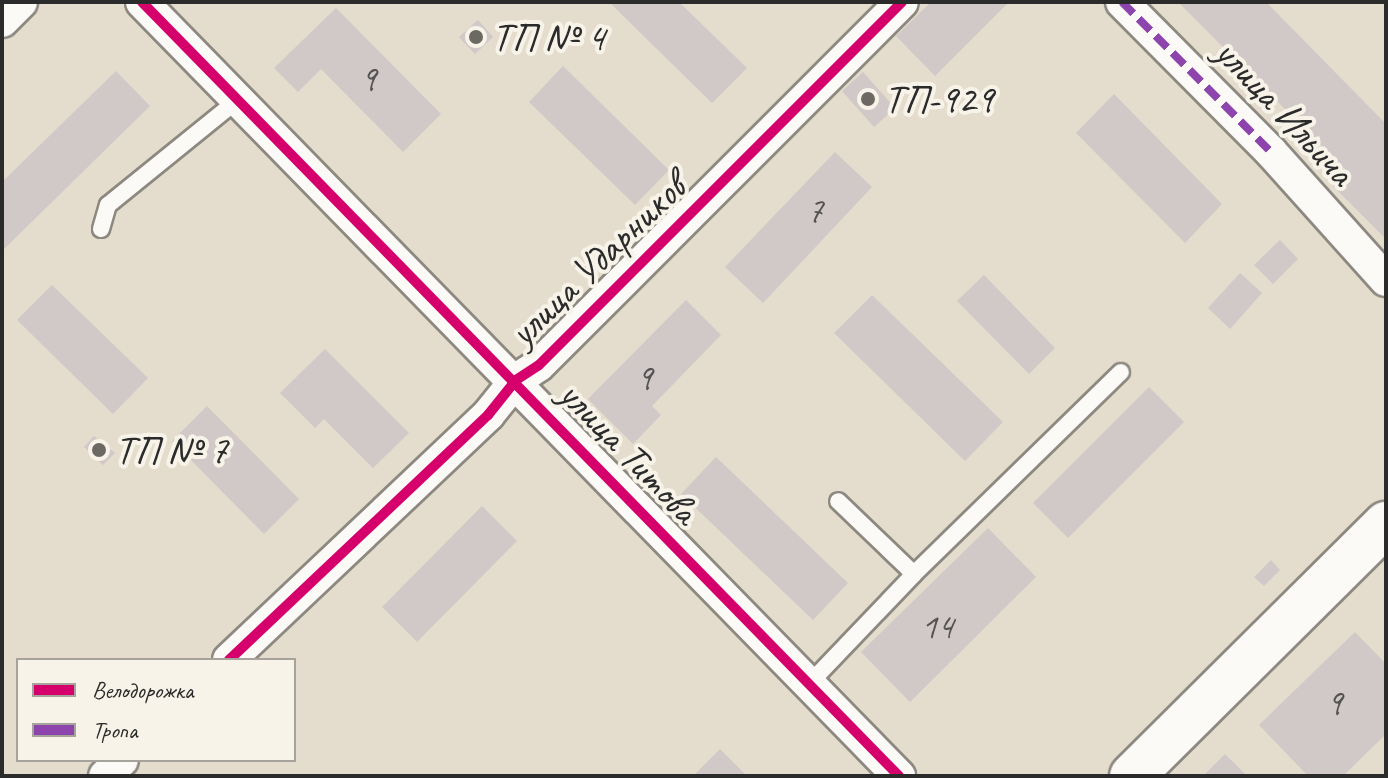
<!DOCTYPE html>
<meta charset="utf-8">
<style>
body{margin:0}
#map{position:relative;width:1388px;height:778px;overflow:hidden;background:#e4dccc;font-family:Caveat,sans-serif}
div>[style]{position:absolute}
.building>*{inset:0;background:#d1c8c8}
.roads{filter:drop-shadow(2px 0 #8d8981) drop-shadow(-2px 0 #8d8981) drop-shadow(0 2px #8d8981) drop-shadow(0 -2px #8d8981)}
.lane>*{height:16px;margin:-8px;padding:0 8px;transform-origin:8px;border-radius:8px;background:#fbfaf7}
.street>*{height:32px;margin:-16px;padding:0 16px;transform-origin:16px;border-radius:16px;background:#fbfaf7}
.secondary>*{height:44px;margin:-22px;padding:0 22px;transform-origin:22px;border-radius:22px;background:#fbfaf7}
.quiet>*{height:8px;margin-top:-4px;transform-origin:0;background:repeating-linear-gradient(90deg,#8e44ad 0 16px,transparent 0 24px)}
.cycleway>*{height:10px;margin:-5px;padding:0 5px;transform-origin:5px;border-radius:5px;background:#d6006c}
.dots>*{width:22px;height:22px;translate:-50% -50%;box-sizing:border-box;border:4px solid #f7f3e8;border-radius:50%}
span{translate:-50% -50%;white-space:nowrap;text-align:center;line-height:1.15;-webkit-text-stroke:8px #f7f3e8;paint-order:stroke}
.number-label{font-size:36px;color:#545252}
.number-label span{-webkit-text-stroke-width:0}
.poi-label{font-size:40px;color:#2b2b2b}
.left{translate:0 -50%;text-align:left}
.street-label{font-size:40px;color:#2b2b2b}
.frame{position:absolute;inset:0;border:4px solid #2b2b2b;pointer-events:none}
.legend{position:absolute;left:16px;top:658px;width:280px;height:104px;box-sizing:border-box;background:#f7f3e8;border:2px solid #a5a39c;margin:0;padding:10px 14px;list-style:none;font-size:24px;color:#2b2b2b}
.legend li{display:flex;align-items:center;gap:16px;height:40px}
.legend b{width:40px;border:2px solid #a5a39c}
</style>
<div id="map">
<div class="building">
<div style="clip-path:polygon(609px 2px,679px 2px,747px 68px,712px 103px)"></div>
<div style="clip-path:polygon(931px 2px,1009px 2px,935px 76px,896px 36px)"></div>
<div style="clip-path:polygon(1178px 2px,1266px 2px,1386px 124px,1386px 239px,1333px 186px,1347px 171px)"></div>
<div style="clip-path:polygon(336px 8px,441px 114px,403px 152px,321px 69px,298px 92px,274px 68px)"></div>
<div style="clip-path:polygon(478px 20px,493px 37px,475px 54px,459px 37px)"></div>
<div style="clip-path:polygon(563px 66px,669px 170px,635px 205px,529px 102px)"></div>
<div style="clip-path:polygon(116px 71px,150px 106px,2px 251px,2px 182px)"></div>
<div style="clip-path:polygon(863px 72px,895px 108px,874px 127px,842px 91px)"></div>
<div style="clip-path:polygon(1114px 94px,1222px 204px,1185px 243px,1076px 133px)"></div>
<div style="clip-path:polygon(835px 152px,872px 187px,763px 303px,725px 267px)"></div>
<div style="clip-path:polygon(1280px 240px,1298px 259px,1273px 284px,1254px 265px)"></div>
<div style="clip-path:polygon(1240px 273px,1262px 293px,1230px 329px,1208px 308px)"></div>
<div style="clip-path:polygon(984px 275px,1055px 348px,1029px 374px,957px 301px)"></div>
<div style="clip-path:polygon(52px 285px,148px 378px,113px 414px,17px 320px)"></div>
<div style="clip-path:polygon(872px 295px,1003px 422px,965px 461px,834px 333px)"></div>
<div style="clip-path:polygon(686px 300px,721px 335px,652px 406px,661px 415px,633px 444px,588px 399px)"></div>
<div style="clip-path:polygon(325px 349px,409px 433px,373px 468px,324px 419px,315px 428px,280px 393px)"></div>
<div style="clip-path:polygon(1149px 387px,1184px 422px,1068px 538px,1033px 503px)"></div>
<div style="clip-path:polygon(207px 406px,299px 499px,264px 534px,172px 441px)"></div>
<div style="clip-path:polygon(94px 436px,115px 453px,103px 465px,84px 447px)"></div>
<div style="clip-path:polygon(716px 457px,848px 583px,813px 620px,681px 494px)"></div>
<div style="clip-path:polygon(482px 506px,517px 541px,417px 642px,382px 607px)"></div>
<div style="clip-path:polygon(988px 528px,1036px 577px,910px 702px,861px 652px)"></div>
<div style="clip-path:polygon(1271px 560px,1280px 570px,1264px 586px,1254px 577px)"></div>
<div style="clip-path:polygon(1355px 632px,1386px 664px,1386px 734px,1343px 776px,1308px 776px,1259px 725px)"></div>
<div style="clip-path:polygon(720px 749px,747px 776px,693px 776px)"></div>
<div style="clip-path:polygon(1225px 754px,1247px 776px,1203px 776px)"></div>
</div>
<div class="roads">
<div class="lane">
<div style="left:101px;top:229px;width:25px;rotate:-74deg"></div>
<div style="left:108px;top:205px;width:169px;rotate:-39deg"></div>
<div style="left:914px;top:574px;width:289px;rotate:-44.3deg"></div>
<div style="left:808px;top:685px;width:153px;rotate:-46.3deg"></div>
<div style="left:914px;top:574px;width:105px;rotate:-136.2deg"></div>
</div>
<div class="street">
<div style="left:142px;top:2px;width:1083px;rotate:45.64deg"></div>
<div style="left:1122px;top:2px;width:211px;rotate:45.2deg"></div>
<div style="left:1271px;top:152px;width:172px;rotate:48.1deg"></div>
<div style="left:2px;top:21px;width:27px;rotate:-45deg"></div>
<div style="left:229px;top:660px;width:357px;rotate:-43.4deg"></div>
<div style="left:488px;top:415px;width:45px;rotate:-51.3deg"></div>
<div style="left:516px;top:380px;width:27px;rotate:-33deg"></div>
<div style="left:539px;top:365px;width:513px;rotate:-45deg"></div>
<div style="left:105px;top:776px;width:23px;rotate:-43deg"></div>
</div>
<div class="secondary">
<div style="left:1132px;top:776px;width:358px;rotate:-44.8deg"></div>
</div>
</div>
<div class="quiet">
<div style="left:1122px;top:2px;width:211px;rotate:45.2deg"></div>
</div>
<div class="cycleway">
<div style="left:142px;top:2px;width:1083px;rotate:45.64deg"></div>
<div style="left:229px;top:660px;width:357px;rotate:-43.4deg"></div>
<div style="left:488px;top:415px;width:45px;rotate:-51.3deg"></div>
<div style="left:516px;top:380px;width:27px;rotate:-33deg"></div>
<div style="left:539px;top:365px;width:513px;rotate:-45deg"></div>
</div>
<div class="dots">
<div style="left:476px;top:37px;background:#6c6963"></div>
<div style="left:868px;top:99px;background:#6c6963"></div>
<div style="left:99px;top:450px;background:#6c6963"></div>
</div>
<div class="number-label">
<span style="left:368px;top:79px">9</span>
<span style="left:815px;top:211px">7</span>
<span style="left:644px;top:378px">9</span>
<span style="left:937px;top:627px">14</span>
<span style="left:1334px;top:703px">9</span>
</div>
<div class="poi-label">
<span class="left" style="left:492px;top:37px">ТП № 4</span>
<span class="left" style="left:884px;top:99px">ТП-929</span>
<span class="left" style="left:115px;top:450px">ТП № 7</span>
</div>
<div class="street-label">
<span style="left:1285px;top:112px;rotate:47deg">улица Ильича</span>
<span style="left:597px;top:260px;rotate:-44deg">улица Ударников</span>
<span style="left:629px;top:452px;rotate:46deg">улица Титова</span>
</div>
<div class="frame"></div>
<ul class="legend">
<li><b style="height:10px;background:#d6006c"></b>Велодорожка</li>
<li><b style="height:10px;background:#8e44ad"></b>Тропа</li>
</ul>
</div>
